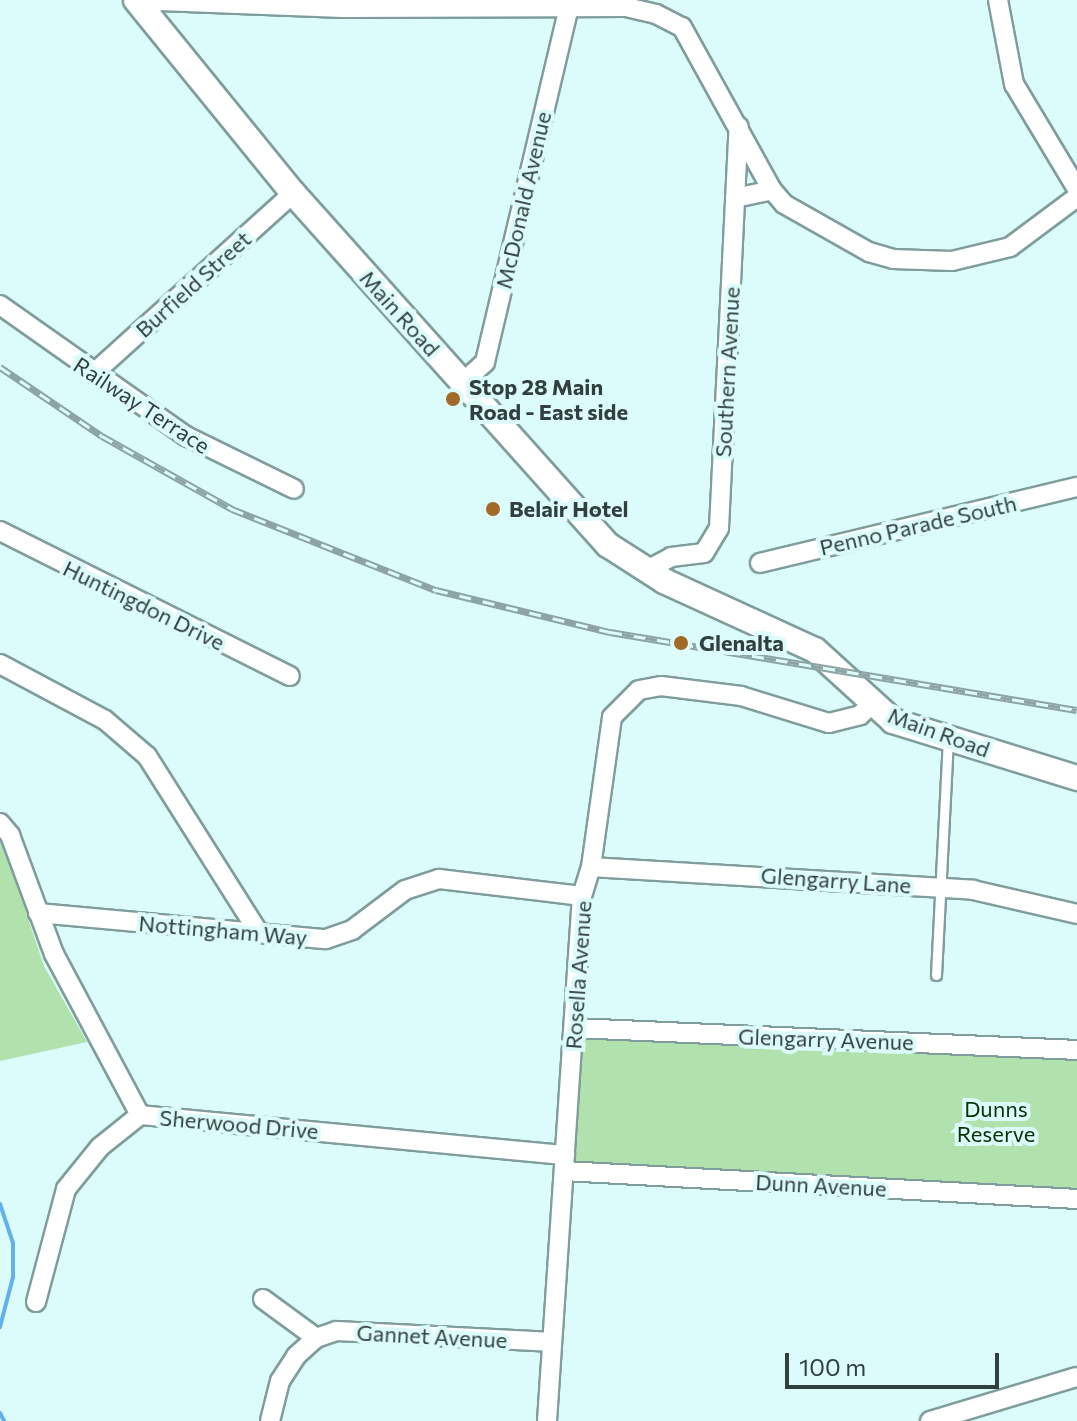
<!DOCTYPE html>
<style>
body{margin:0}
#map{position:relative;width:1077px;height:1421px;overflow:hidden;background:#dbfcfa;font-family:Commissioner,sans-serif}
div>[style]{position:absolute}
.green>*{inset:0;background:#b1e2ad}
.stream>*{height:4px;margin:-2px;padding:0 2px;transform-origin:2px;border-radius:2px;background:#62b0ef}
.roads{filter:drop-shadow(2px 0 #7f9d9c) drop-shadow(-2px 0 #7f9d9c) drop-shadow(0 2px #7f9d9c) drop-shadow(0 -2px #7f9d9c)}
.service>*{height:9px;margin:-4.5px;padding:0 4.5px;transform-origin:4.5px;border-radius:4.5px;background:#fff}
.minor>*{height:18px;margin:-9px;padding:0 9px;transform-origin:9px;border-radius:9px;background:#fff}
.secondary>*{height:24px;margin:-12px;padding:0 12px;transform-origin:12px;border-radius:12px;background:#fff}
.rail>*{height:7px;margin-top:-3.5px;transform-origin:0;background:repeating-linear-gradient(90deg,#dbfcfa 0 12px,#8ca4a3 0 24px);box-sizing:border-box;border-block:2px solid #8ca4a3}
.dots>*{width:22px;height:22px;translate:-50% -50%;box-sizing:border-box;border:4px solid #dbfcfa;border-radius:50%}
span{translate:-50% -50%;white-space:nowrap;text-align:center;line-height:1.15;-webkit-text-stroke:8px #dbfcfa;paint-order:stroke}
.street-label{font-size:22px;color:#323f3f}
.poi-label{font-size:22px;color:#323f3f;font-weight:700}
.left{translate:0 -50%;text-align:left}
.park-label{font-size:22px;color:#043403}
.scale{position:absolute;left:785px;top:1353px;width:214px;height:36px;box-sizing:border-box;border:4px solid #323f3f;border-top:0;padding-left:10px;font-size:24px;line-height:28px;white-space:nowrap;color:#323f3f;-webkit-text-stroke:6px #dbfcfa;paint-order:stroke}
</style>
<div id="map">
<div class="green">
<div style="clip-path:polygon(0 835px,44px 966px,87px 1042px,0 1061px)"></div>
<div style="clip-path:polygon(574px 1028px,1077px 1050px,1077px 1199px,564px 1171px)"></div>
</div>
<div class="stream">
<div style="left:0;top:1204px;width:41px;rotate:71.6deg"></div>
<div style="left:13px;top:1243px;width:34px;rotate:90deg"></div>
<div style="left:13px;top:1277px;width:52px;rotate:104.6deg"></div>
<div style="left:0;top:1413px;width:9px;rotate:63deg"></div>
</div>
<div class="roads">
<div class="service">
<div style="left:936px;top:975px;width:236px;rotate:-87.1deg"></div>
</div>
<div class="minor">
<div style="left:998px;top:0;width:86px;rotate:79.2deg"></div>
<div style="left:1014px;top:84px;width:122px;rotate:59deg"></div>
<div style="left:142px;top:11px;width:20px;rotate:-30deg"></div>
<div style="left:159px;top:1px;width:184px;rotate:2.2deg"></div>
<div style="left:343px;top:8px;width:283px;rotate:-0.2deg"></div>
<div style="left:626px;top:7px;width:31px;rotate:13deg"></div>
<div style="left:656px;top:14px;width:29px;rotate:27deg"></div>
<div style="left:682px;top:27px;width:186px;rotate:61.1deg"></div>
<div style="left:735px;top:198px;width:38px;rotate:-12deg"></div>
<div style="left:772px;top:190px;width:18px;rotate:49deg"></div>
<div style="left:784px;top:204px;width:98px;rotate:29.5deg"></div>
<div style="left:869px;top:252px;width:25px;rotate:16deg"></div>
<div style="left:893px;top:259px;width:59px;rotate:1.9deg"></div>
<div style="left:952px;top:261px;width:60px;rotate:-13.6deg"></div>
<div style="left:1010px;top:247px;width:84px;rotate:-36.7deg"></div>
<div style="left:0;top:305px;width:228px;rotate:35.2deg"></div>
<div style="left:186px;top:436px;width:120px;rotate:26.1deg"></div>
<div style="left:93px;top:374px;width:270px;rotate:-42.1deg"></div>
<div style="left:462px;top:383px;width:31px;rotate:-42deg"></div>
<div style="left:485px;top:362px;width:364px;rotate:-76.7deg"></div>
<div style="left:0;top:531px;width:324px;rotate:26.6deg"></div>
<div style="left:760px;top:563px;width:326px;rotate:-13.5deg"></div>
<div style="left:647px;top:570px;width:27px;rotate:-28deg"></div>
<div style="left:671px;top:557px;width:33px;rotate:-7deg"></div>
<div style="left:704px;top:553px;width:29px;rotate:-59deg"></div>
<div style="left:719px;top:528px;width:402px;rotate:-87.2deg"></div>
<div style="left:0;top:664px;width:119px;rotate:28.1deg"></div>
<div style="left:105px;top:720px;width:55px;rotate:40.6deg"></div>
<div style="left:147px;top:756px;width:209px;rotate:57.7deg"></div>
<div style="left:0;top:823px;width:16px;rotate:50deg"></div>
<div style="left:10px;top:835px;width:127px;rotate:69.7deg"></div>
<div style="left:54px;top:954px;width:183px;rotate:61.9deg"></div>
<div style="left:591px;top:867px;width:383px;rotate:3.4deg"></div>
<div style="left:973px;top:890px;width:107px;rotate:13deg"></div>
<div style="left:38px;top:913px;width:289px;rotate:5.2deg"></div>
<div style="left:326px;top:939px;width:28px;rotate:-19deg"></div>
<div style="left:352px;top:930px;width:66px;rotate:-37deg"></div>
<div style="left:405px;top:890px;width:36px;rotate:-18deg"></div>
<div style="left:439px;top:879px;width:144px;rotate:6.8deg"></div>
<div style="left:574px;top:1028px;width:503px;rotate:2.5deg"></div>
<div style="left:140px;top:1115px;width:427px;rotate:5.4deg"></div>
<div style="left:564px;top:1171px;width:514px;rotate:3.12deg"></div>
<div style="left:263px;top:1299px;width:66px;rotate:36.3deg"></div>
<div style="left:36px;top:1302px;width:117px;rotate:-75.1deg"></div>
<div style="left:66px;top:1189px;width:54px;rotate:-51deg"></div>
<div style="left:100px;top:1147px;width:51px;rotate:-38.7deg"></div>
<div style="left:270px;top:1421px;width:41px;rotate:-76deg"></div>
<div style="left:280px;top:1381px;width:30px;rotate:-57deg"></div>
<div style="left:296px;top:1356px;width:27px;rotate:-42deg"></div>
<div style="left:316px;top:1338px;width:21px;rotate:-19deg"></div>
<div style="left:336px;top:1331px;width:214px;rotate:2.9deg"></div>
<div style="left:547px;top:1421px;width:526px;rotate:-86.19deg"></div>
<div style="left:582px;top:896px;width:30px;rotate:-73deg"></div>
<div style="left:591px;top:867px;width:151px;rotate:-82deg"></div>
<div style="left:612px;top:717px;width:38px;rotate:-45deg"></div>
<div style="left:639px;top:690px;width:22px;rotate:-10deg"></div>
<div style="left:661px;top:686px;width:81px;rotate:7.1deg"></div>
<div style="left:741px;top:696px;width:92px;rotate:17.1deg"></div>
<div style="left:829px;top:723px;width:32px;rotate:-14deg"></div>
<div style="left:860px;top:715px;width:15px;rotate:-42deg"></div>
<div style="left:930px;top:1421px;width:153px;rotate:-16.7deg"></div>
</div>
<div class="secondary">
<div style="left:136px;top:0;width:249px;rotate:50.9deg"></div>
<div style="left:293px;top:193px;width:472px;rotate:48.2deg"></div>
<div style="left:608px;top:545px;width:67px;rotate:32.7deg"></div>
<div style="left:664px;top:581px;width:166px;rotate:24.6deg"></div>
<div style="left:815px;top:650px;width:105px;rotate:42.3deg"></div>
<div style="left:893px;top:721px;width:193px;rotate:17.2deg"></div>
</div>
</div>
<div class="rail">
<div style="left:0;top:367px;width:123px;rotate:34.1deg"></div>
<div style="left:102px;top:436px;width:149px;rotate:29.3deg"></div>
<div style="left:232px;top:509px;width:219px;rotate:21.7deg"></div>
<div style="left:436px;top:590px;width:179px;rotate:13.6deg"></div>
<div style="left:610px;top:632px;width:473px;rotate:9.5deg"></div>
</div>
<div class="dots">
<div style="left:453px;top:399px;background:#a26927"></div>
<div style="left:493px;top:509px;background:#a26927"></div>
<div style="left:681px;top:643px;background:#a26927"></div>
</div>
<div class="street-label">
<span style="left:523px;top:200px;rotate:-77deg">McDonald Avenue</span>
<span style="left:193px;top:284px;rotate:-42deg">Burfield Street</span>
<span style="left:400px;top:313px;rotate:48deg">Main Road</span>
<span style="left:727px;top:372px;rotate:-87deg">Southern Avenue</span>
<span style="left:142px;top:405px;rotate:33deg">Railway Terrace</span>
<span style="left:918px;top:525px;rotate:-13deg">Penno Parade South</span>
<span style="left:144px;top:605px;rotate:26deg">Huntingdon Drive</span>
<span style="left:939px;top:732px;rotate:20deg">Main Road</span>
<span style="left:836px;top:880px;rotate:4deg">Glengarry Lane</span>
<span style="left:223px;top:930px;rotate:5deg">Nottingham Way</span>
<span style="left:578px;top:975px;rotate:-86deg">Rosella Avenue</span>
<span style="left:826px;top:1039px;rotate:2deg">Glengarry Avenue</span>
<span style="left:239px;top:1124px;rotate:5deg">Sherwood Drive</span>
<span style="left:821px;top:1185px;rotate:3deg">Dunn Avenue</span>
<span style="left:432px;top:1336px;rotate:3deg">Gannet Avenue</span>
</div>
<div class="poi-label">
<span class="left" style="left:469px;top:399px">Stop 28 Main<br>Road - East side</span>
<span class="left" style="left:509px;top:509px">Belair Hotel</span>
<span class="left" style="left:699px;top:643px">Glenalta</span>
</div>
<div class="park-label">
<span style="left:996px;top:1121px">Dunns<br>Reserve</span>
</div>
<div class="scale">100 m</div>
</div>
